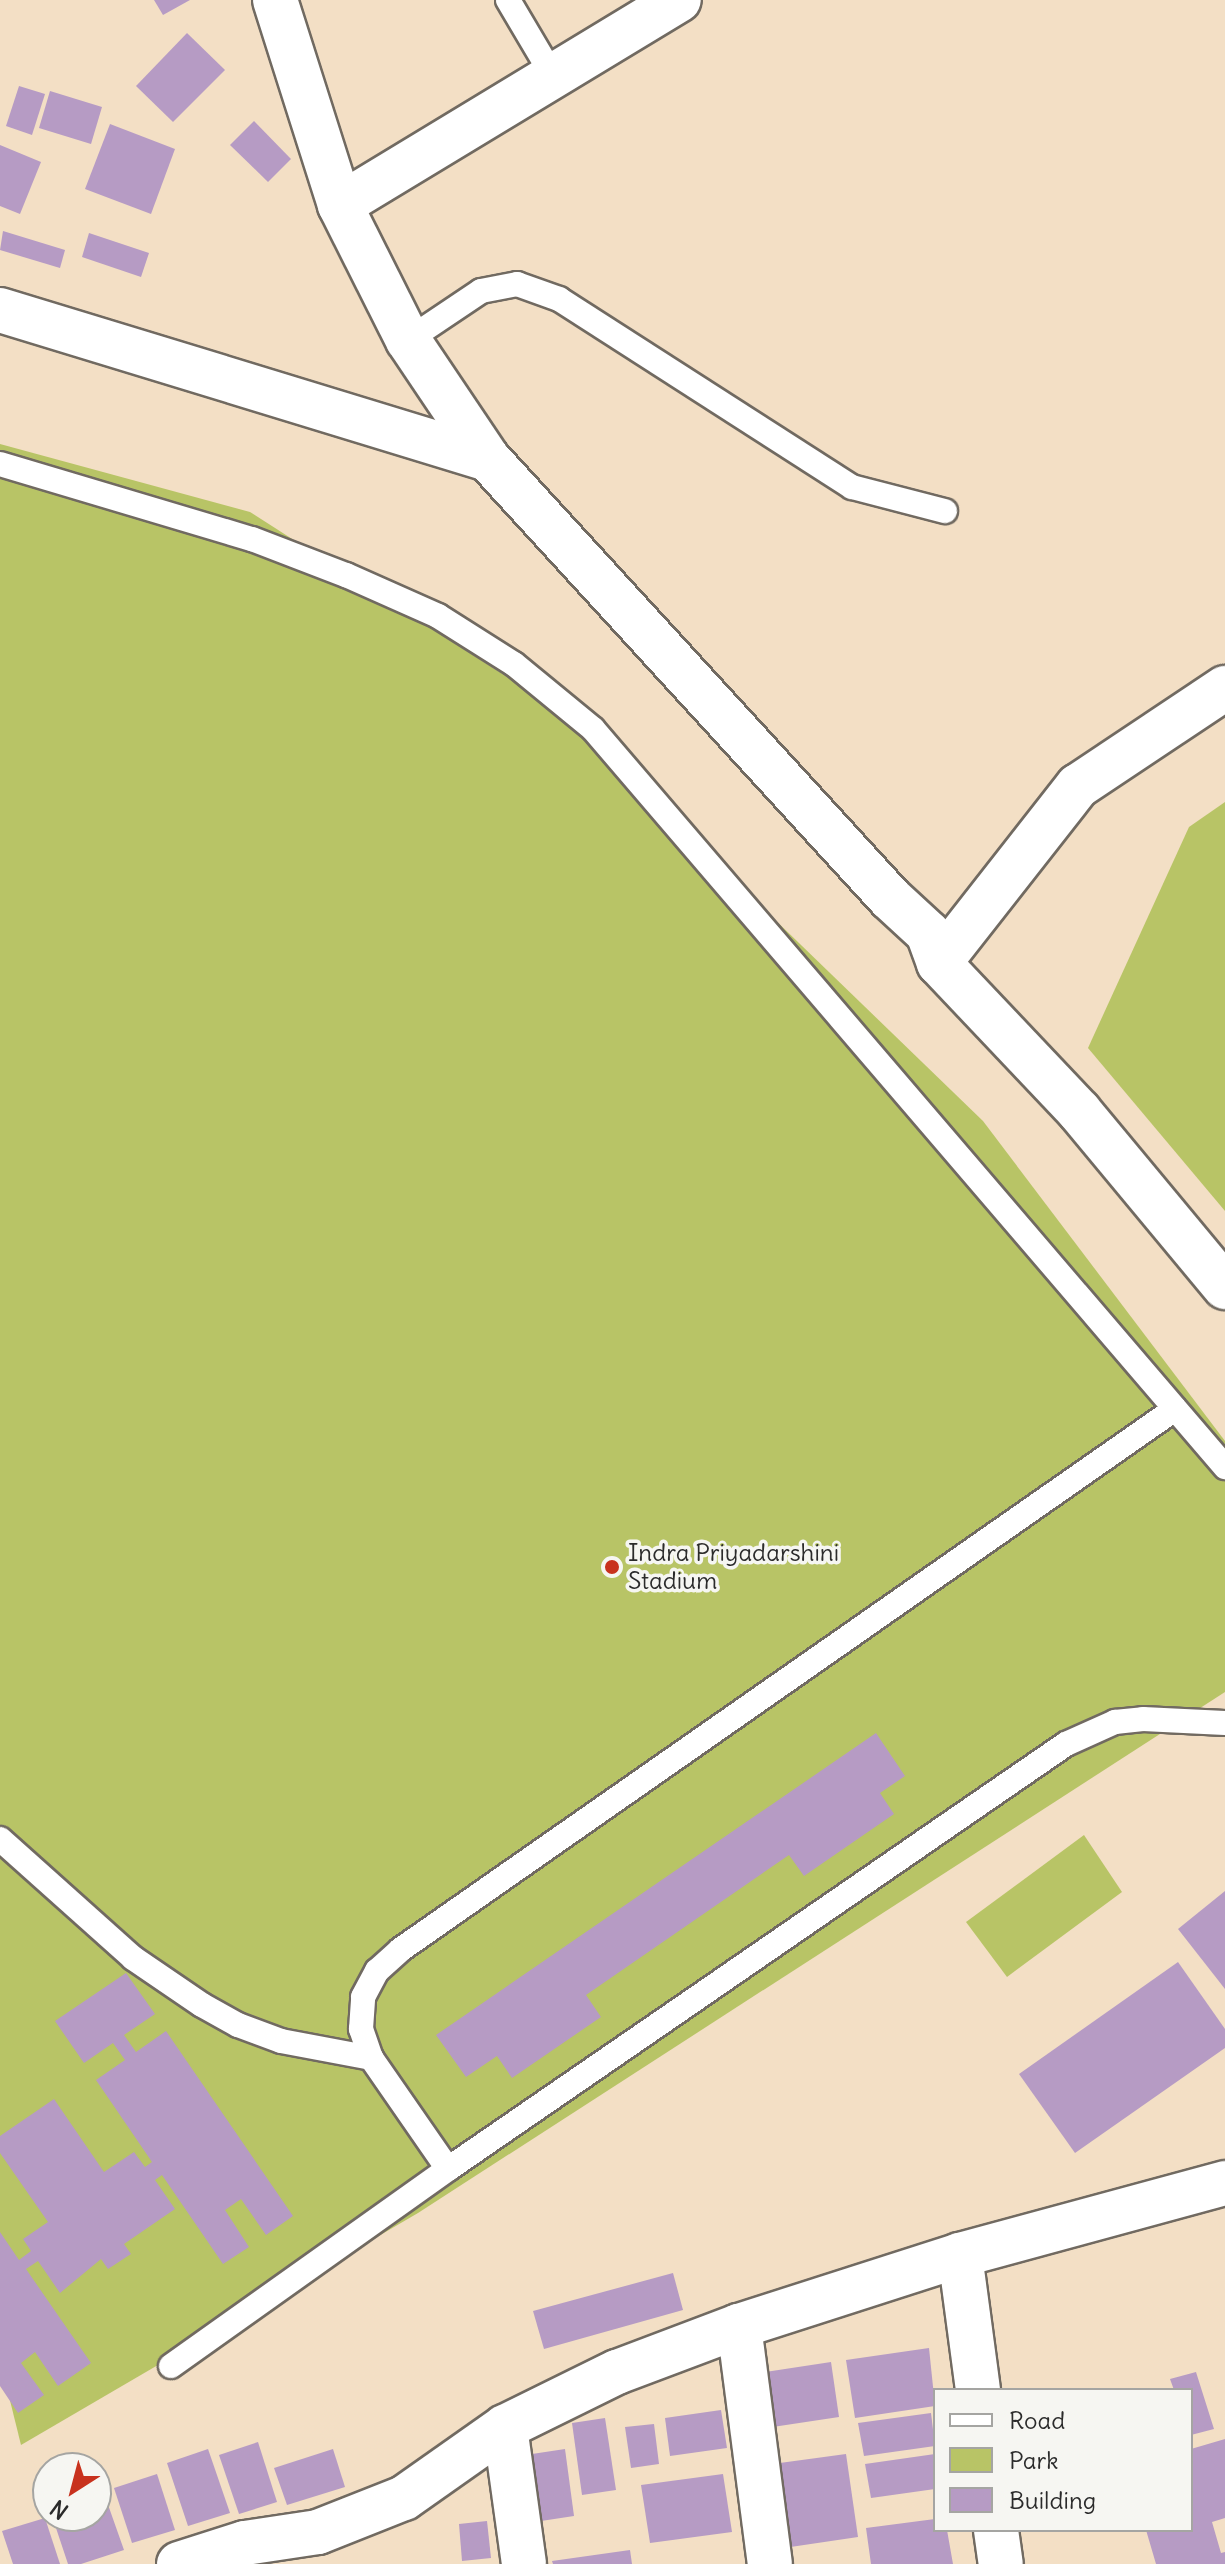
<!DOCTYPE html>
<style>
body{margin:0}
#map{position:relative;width:1225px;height:2564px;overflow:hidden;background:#f3dfc5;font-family:Delius,sans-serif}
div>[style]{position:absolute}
.green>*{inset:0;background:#b8c466}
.building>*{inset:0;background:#b69bc4}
.roads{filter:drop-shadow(2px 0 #716a61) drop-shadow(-2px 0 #716a61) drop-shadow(0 2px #716a61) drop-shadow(0 -2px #716a61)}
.lane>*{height:24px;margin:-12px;padding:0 12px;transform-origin:12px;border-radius:12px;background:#fff}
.street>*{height:44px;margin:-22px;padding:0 22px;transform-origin:22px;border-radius:22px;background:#fff}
.secondary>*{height:44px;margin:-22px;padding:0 22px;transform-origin:22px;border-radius:22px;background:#fff}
.dots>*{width:22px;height:22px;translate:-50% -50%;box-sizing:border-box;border:4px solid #f6f6f2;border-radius:50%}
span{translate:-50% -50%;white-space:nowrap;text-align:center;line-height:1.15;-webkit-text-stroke:7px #f6f6f2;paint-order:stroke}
.poi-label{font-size:24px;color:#2b2b2b}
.left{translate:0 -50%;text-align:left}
.legend{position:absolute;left:933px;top:2388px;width:260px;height:144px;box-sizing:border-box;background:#f6f6f2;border:2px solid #a5a5a2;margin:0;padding:10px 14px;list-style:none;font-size:24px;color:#2b2b2b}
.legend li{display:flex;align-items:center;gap:16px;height:40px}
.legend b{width:40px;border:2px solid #a5a5a2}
.north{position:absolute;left:32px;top:2452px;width:80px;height:80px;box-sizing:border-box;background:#f6f6f2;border:2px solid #a5a5a2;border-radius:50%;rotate:216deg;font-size:22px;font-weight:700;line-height:32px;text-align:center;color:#2b2b2b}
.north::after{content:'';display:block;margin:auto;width:28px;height:36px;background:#c8321e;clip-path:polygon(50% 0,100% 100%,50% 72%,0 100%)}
</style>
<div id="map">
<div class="green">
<div style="clip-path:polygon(0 444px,250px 512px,557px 709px,983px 1121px,1225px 1441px,1225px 1692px,418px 2213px,21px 2445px,0 2360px)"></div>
<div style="clip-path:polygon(1225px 802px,1225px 1211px,1088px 1048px,1189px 827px)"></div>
<div style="clip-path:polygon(1084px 1835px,1122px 1892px,1007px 1977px,966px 1922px)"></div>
</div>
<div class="building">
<div style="clip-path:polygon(154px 0,190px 0,163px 15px)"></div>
<div style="clip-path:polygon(187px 33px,225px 70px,173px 122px,136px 86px)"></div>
<div style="clip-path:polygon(19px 86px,45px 94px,32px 135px,6px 126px)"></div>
<div style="clip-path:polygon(50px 91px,102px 107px,91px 144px,39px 128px)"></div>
<div style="clip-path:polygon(254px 121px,291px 159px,268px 182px,230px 145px)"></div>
<div style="clip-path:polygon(110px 124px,175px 149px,151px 214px,85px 189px)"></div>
<div style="clip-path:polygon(0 145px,41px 162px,20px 214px,0 206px)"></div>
<div style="clip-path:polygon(3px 231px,65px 250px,60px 268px,0 250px)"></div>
<div style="clip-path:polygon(89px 233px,149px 253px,141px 277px,82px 257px)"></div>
<div style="clip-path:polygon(876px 1733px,905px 1776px,880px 1793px,894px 1814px,804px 1876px,789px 1855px,586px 1995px,601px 2017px,512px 2078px,497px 2056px,466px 2077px,436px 2035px)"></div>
<div style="clip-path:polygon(1225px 1891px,1225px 1989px,1178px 1929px)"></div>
<div style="clip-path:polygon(1178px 1962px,1225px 2029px,1225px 2048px,1075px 2153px,1019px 2074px)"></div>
<div style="clip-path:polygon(126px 1973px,155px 2014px,124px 2035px,136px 2052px,166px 2031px,293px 2216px,266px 2235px,241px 2199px,225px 2210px,249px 2247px,223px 2264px,162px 2175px,155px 2180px,175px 2209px,124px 2244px,131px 2254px,108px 2269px,101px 2259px,60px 2293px,38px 2261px,26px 2269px,91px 2363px,58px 2386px,35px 2352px,21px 2363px,44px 2395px,18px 2413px,0 2386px,0 2232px,19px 2260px,31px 2251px,23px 2239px,48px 2222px,0 2153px,0 2136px,54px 2099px,104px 2172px,134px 2152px,145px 2167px,152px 2162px,96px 2080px,125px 2060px,113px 2043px,84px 2063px,55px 2021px)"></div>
<div style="clip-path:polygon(673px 2273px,683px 2310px,544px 2349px,533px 2311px)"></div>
<div style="clip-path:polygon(929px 2348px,935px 2406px,855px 2418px,846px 2360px)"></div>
<div style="clip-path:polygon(831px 2362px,839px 2417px,766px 2428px,758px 2373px)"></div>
<div style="clip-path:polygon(1196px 2372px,1214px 2429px,1191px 2435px,1191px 2390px,1174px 2390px,1170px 2379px)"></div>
<div style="clip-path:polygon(721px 2410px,727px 2448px,670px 2456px,665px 2418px)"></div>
<div style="clip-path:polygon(931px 2413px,935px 2446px,864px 2456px,858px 2423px)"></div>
<div style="clip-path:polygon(605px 2418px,616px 2490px,582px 2495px,572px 2423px)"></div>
<div style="clip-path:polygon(654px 2424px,659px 2464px,631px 2468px,625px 2427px)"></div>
<div style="clip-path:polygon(1225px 2439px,1225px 2518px,1212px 2522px,1221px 2553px,1225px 2552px,1225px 2564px,1156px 2564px,1146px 2530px,1191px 2530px,1191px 2449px)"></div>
<div style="clip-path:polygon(258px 2442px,277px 2502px,239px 2514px,219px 2455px)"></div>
<div style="clip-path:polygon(208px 2449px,230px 2513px,188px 2526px,167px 2463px)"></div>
<div style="clip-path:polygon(333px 2449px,345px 2487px,287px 2505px,274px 2468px)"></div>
<div style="clip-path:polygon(565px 2449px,574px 2516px,541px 2521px,532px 2454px)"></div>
<div style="clip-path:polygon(846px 2454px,858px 2537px,777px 2549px,765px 2465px)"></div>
<div style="clip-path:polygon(935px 2454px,935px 2489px,871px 2498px,865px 2464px)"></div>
<div style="clip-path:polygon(157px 2474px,175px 2530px,132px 2543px,114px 2488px)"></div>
<div style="clip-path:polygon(723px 2474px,732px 2532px,650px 2543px,641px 2485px)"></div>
<div style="clip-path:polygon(106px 2499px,124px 2550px,81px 2564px,68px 2564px,52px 2516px,96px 2516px,96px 2502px)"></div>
<div style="clip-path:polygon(45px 2518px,60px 2564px,13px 2564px,2px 2531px)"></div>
<div style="clip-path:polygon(935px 2519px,935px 2530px,947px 2530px,953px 2564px,871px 2564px,866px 2528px)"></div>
<div style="clip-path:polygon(487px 2521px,491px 2558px,462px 2561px,459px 2524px)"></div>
<div style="clip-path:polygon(630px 2550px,632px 2564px,553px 2564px,552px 2561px)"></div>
</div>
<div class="roads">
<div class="lane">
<div style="left:508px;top:0;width:88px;rotate:59.4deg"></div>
<div style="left:408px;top:340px;width:88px;rotate:-33.9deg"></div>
<div style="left:481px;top:291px;width:37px;rotate:-11deg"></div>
<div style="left:517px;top:284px;width:45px;rotate:19.7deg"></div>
<div style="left:559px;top:299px;width:348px;rotate:32.7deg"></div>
<div style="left:852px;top:487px;width:96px;rotate:14.5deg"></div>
<div style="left:0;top:464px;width:263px;rotate:16.6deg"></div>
<div style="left:252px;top:539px;width:101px;rotate:21deg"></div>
<div style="left:346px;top:575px;width:101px;rotate:24deg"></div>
<div style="left:438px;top:616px;width:90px;rotate:32.3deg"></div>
<div style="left:514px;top:664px;width:102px;rotate:39.4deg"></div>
<div style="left:593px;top:729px;width:972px;rotate:49.42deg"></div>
<div style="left:0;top:1839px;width:178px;rotate:41.8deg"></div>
<div style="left:133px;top:1958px;width:83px;rotate:34.3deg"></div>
<div style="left:202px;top:2005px;width:41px;rotate:29.1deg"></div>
<div style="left:238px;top:2025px;width:46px;rotate:20.4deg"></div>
<div style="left:281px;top:2041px;width:92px;rotate:10.7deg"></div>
<div style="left:448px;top:2169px;width:135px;rotate:-124.7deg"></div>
<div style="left:371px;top:2058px;width:31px;rotate:-109deg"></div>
<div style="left:361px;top:2029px;width:32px;rotate:-86deg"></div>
<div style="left:363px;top:1997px;width:30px;rotate:-62deg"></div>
<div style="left:377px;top:1971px;width:31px;rotate:-42deg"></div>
<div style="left:400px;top:1950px;width:945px;rotate:-34.92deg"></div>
<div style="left:171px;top:2366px;width:340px;rotate:-35.4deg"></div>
<div style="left:448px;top:2169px;width:750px;rotate:-34.52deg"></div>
<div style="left:1066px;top:1744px;width:54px;rotate:-24.2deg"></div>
<div style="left:1115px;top:1722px;width:28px;rotate:-6deg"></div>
<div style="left:1143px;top:1719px;width:82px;rotate:2.8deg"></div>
</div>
<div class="street">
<div style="left:340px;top:205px;width:396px;rotate:-31.2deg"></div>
<div style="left:0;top:310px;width:510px;rotate:16.98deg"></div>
<div style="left:939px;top:963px;width:225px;rotate:-51.9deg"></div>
<div style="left:1078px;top:786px;width:177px;rotate:-33.7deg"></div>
<div style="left:960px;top:2255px;width:136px;rotate:82.4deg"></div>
<div style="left:739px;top:2326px;width:240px;rotate:82.6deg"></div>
<div style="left:505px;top:2427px;width:138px;rotate:82.1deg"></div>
<div style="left:996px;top:2530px;width:34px;rotate:82deg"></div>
<div style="left:179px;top:2564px;width:69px;rotate:-17.7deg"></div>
<div style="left:245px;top:2543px;width:74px;rotate:-8.6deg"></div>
<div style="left:318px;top:2532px;width:92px;rotate:-21.6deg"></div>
<div style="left:404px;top:2498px;width:123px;rotate:-35.1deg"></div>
<div style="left:505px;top:2427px;width:125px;rotate:-26.2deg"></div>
<div style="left:617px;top:2372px;width:130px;rotate:-20.7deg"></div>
<div style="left:739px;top:2326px;width:232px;rotate:-17.8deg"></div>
<div style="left:960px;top:2255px;width:275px;rotate:-15.2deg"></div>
</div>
<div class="secondary">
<div style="left:275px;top:0;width:215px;rotate:72.4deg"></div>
<div style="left:340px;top:205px;width:151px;rotate:63.3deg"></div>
<div style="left:408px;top:340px;width:143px;rotate:56.1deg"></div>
<div style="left:488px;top:459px;width:595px;rotate:47.52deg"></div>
<div style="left:890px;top:898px;width:52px;rotate:42.6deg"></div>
<div style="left:928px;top:933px;width:32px;rotate:70deg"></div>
<div style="left:939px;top:963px;width:204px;rotate:46.6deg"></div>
<div style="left:1079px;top:1111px;width:229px;rotate:50.3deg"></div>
</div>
</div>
<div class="dots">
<div style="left:612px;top:1567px;background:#c8321e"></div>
</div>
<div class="poi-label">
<span class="left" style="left:628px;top:1567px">Indra Priyadarshini<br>Stadium</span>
</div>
<ul class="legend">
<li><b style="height:10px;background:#fff"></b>Road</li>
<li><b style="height:22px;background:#b8c466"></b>Park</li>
<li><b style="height:22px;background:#b69bc4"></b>Building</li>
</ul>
<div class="north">N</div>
</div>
